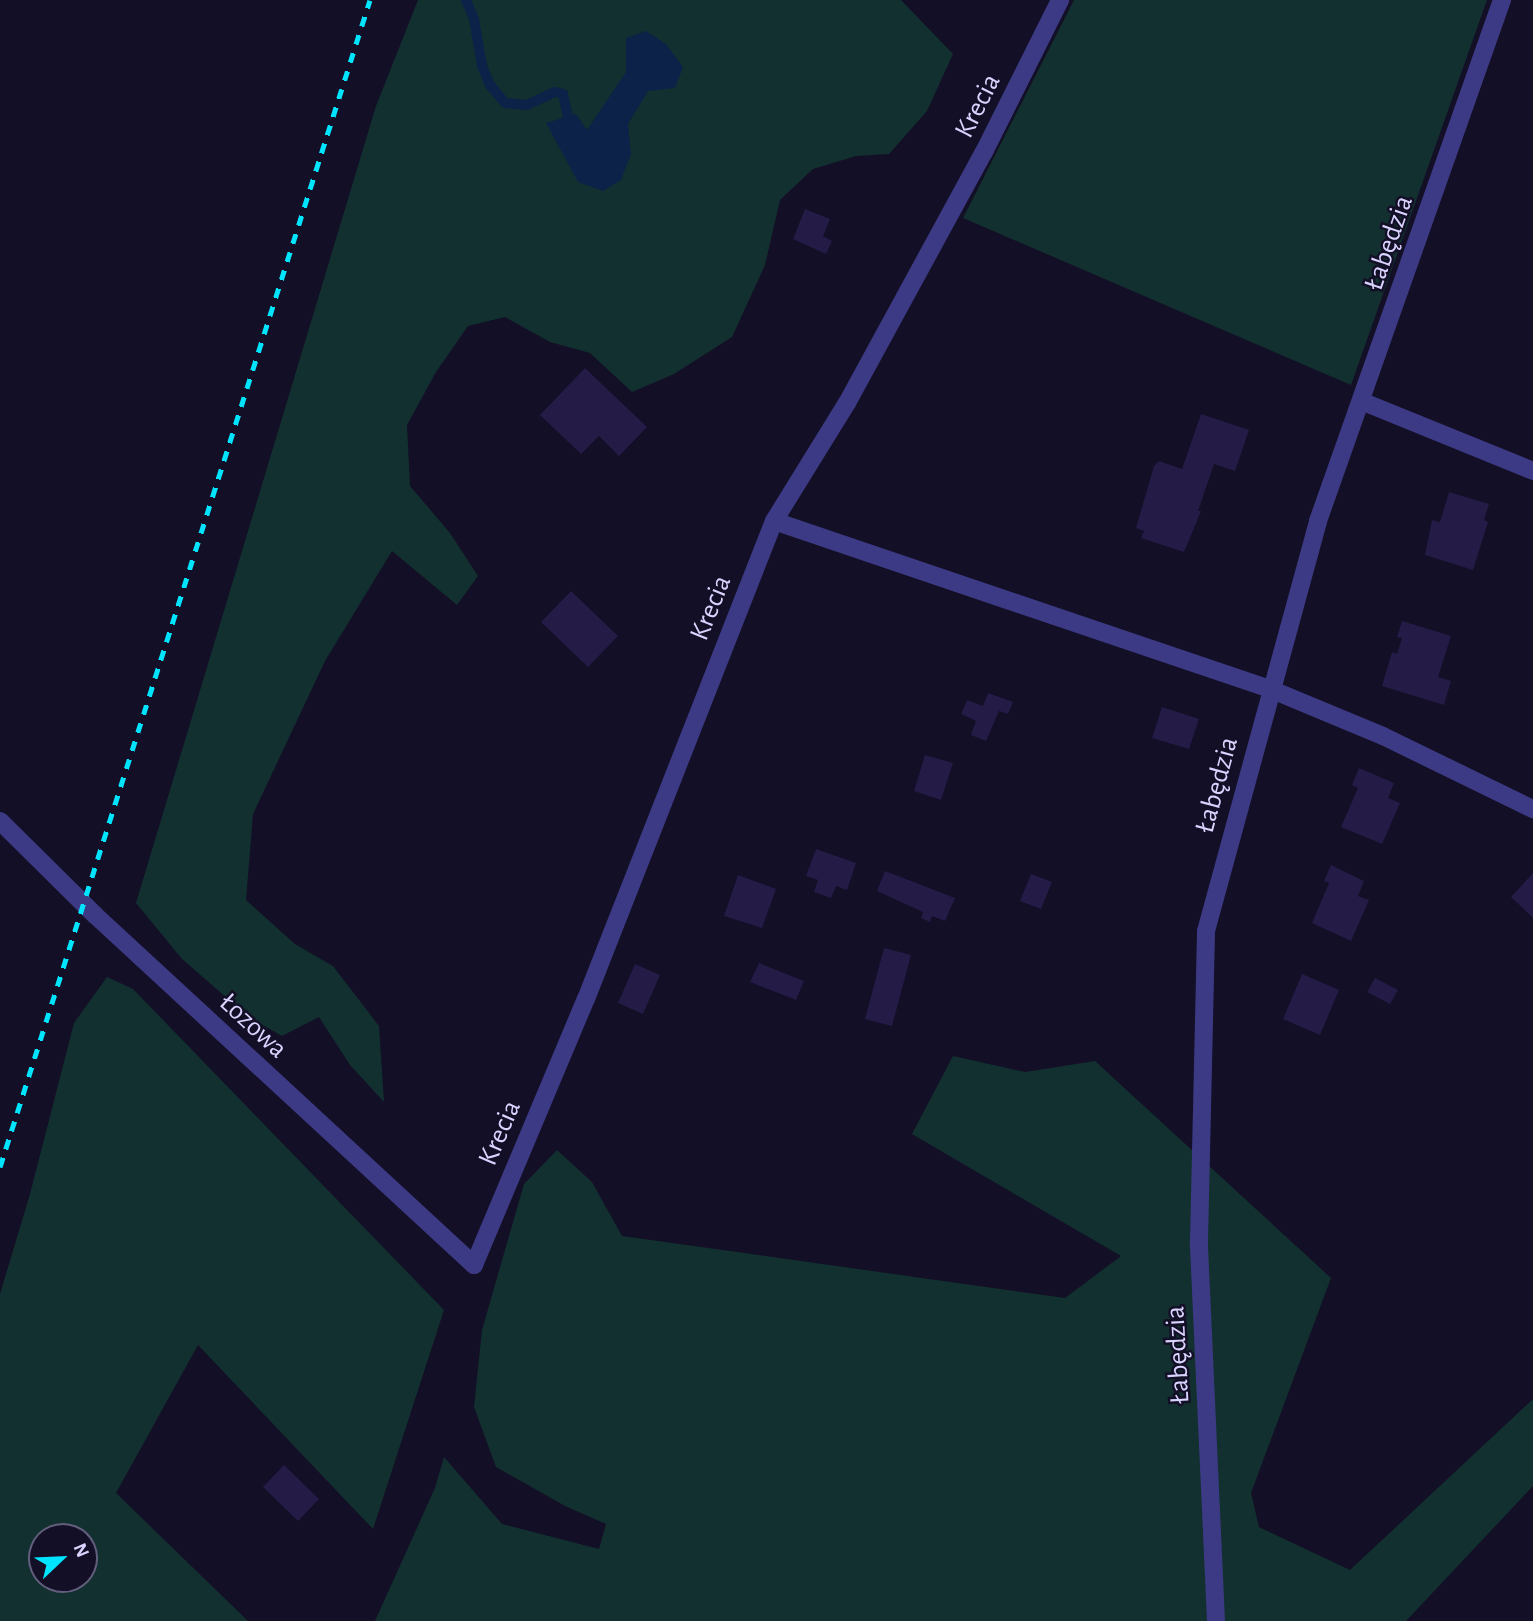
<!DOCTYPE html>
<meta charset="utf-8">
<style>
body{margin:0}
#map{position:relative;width:1533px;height:1621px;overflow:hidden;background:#130f26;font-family:"Alegreya Sans",sans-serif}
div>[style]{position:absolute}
.green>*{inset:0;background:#12302f}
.water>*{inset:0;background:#0c2248}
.stream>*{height:10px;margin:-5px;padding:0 5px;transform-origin:5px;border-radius:5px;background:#0c2248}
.building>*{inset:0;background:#241b47}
.service>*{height:18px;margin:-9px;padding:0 9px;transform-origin:9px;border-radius:9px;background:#3d3a85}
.minor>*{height:18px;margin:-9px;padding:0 9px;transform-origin:9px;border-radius:9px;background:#3d3a85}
.rail>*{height:5px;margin-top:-2.5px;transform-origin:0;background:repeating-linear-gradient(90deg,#00e5ff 0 10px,transparent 0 19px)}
span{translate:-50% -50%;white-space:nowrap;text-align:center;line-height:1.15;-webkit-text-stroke:5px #130f26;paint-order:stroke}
.street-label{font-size:28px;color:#d9d4ff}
.north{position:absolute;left:28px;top:1523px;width:70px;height:70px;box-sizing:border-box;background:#130f26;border:2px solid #625e7d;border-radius:50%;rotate:67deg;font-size:19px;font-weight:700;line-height:28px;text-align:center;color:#d9d4ff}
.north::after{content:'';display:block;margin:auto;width:24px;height:32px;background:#00e5ff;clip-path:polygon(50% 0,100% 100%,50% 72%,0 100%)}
</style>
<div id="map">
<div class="green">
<div style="clip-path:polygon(418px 0,901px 0,953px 54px,927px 111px,889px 154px,856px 156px,813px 169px,780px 200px,765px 265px,732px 337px,674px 374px,632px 392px,590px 353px,550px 342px,505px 317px,468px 326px,436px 372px,407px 425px,410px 486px,450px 533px,478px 576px,457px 605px,392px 551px,325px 661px,253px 814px,246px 900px,295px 944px,333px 966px,379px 1026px,384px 1102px,350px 1065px,319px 1017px,282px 1036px,250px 1018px,182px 959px,136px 903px,376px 106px)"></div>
<div style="clip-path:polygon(1074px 0,1487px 0,1351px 385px,963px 218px)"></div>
<div style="clip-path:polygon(evenodd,107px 977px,133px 989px,444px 1310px,373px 1529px,198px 1345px,116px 1493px,248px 1621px,0 1621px,0 1294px,30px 1194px,74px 1023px,107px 977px,42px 1537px,84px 1537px,84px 1579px,42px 1579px,42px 1537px)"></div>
<div style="clip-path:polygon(953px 1056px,1025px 1072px,1095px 1061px,1331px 1278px,1251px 1493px,1259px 1527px,1350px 1570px,1533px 1399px,1533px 1486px,1406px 1621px,375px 1621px,435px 1488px,444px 1457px,502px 1524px,599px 1549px,606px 1524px,565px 1506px,496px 1467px,474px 1407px,482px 1330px,524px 1184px,557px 1150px,592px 1182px,622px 1236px,1065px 1298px,1121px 1256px,912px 1134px)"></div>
</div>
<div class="water">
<div style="clip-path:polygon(646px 31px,666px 44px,683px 67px,675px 88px,648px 91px,628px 124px,631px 154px,621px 180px,603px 191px,578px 182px,546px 123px,576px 114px,587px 130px,626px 72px,626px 38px)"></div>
</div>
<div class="stream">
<div style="left:466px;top:0;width:21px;rotate:67deg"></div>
<div style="left:474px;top:19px;width:48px;rotate:80.3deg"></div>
<div style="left:482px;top:66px;width:21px;rotate:67deg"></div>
<div style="left:490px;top:85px;width:23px;rotate:50deg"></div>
<div style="left:505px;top:103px;width:22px;rotate:5deg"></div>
<div style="left:527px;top:105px;width:31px;rotate:-25deg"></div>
<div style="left:555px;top:92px;width:8px;rotate:14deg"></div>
<div style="left:563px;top:94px;width:24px;rotate:78deg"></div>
</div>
<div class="building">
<div style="clip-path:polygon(805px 209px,830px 219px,823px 236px,832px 241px,826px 254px,793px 239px)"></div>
<div style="clip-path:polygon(585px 368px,647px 427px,619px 456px,599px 436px,581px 454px,540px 415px)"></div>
<div style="clip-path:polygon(1201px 414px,1249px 430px,1235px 471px,1214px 464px,1198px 511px,1201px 511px,1184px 552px,1141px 538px,1144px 531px,1136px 528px,1154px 466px,1159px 461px,1182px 469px)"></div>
<div style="clip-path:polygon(1449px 492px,1489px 504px,1484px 520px,1488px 522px,1473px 570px,1425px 555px,1432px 520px,1440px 522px)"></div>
<div style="clip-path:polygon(571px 591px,618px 636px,588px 667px,541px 622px)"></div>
<div style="clip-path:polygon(1402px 621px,1451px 636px,1438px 677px,1451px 681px,1444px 705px,1382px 686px,1392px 652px,1397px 654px,1402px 638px,1397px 637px)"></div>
<div style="clip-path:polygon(988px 693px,1013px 702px,1008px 714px,999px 711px,986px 741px,971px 735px,976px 721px,961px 714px,967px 700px,983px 706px)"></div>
<div style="clip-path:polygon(1162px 707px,1199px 719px,1189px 749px,1152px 738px)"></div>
<div style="clip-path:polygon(925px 755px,953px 763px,941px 800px,914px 791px)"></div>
<div style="clip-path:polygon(1359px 768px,1394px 783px,1388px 798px,1400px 803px,1382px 844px,1341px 827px,1358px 788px,1352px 785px)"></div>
<div style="clip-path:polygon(816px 849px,856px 863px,847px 890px,836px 886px,831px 898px,814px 892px,818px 880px,806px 876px)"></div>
<div style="clip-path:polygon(1331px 865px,1364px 881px,1358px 896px,1369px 900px,1351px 941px,1312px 923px,1329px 883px,1324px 881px)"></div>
<div style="clip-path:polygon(885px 871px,955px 898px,945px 921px,932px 916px,930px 922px,921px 918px,923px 912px,877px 891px)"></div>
<div style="clip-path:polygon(1533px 873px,1533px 918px,1511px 897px)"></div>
<div style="clip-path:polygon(1031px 874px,1052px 882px,1041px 909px,1020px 901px)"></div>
<div style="clip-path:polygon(738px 875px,776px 889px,762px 928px,724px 916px)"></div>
<div style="clip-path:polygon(884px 948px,911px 955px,892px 1026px,865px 1019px)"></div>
<div style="clip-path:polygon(759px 963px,804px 981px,796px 1000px,750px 982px)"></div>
<div style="clip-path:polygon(635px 964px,660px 975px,643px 1014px,618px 1003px)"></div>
<div style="clip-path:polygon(1302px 974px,1339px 990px,1320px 1035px,1283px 1019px)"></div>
<div style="clip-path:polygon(1375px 978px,1398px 990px,1390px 1004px,1367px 992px)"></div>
<div style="clip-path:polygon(284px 1465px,319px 1499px,298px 1521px,263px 1487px)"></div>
</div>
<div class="service">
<div style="left:1361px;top:401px;width:186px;rotate:22.1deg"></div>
<div style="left:1270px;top:689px;width:122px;rotate:22.6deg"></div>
<div style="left:1383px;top:736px;width:167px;rotate:26deg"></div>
</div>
<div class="minor">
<div style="left:774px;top:521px;width:524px;rotate:18.71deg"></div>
<div style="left:0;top:821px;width:134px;rotate:44.7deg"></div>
<div style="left:95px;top:915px;width:516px;rotate:42.72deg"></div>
<div style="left:474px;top:1265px;width:289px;rotate:-67.2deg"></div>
<div style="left:586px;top:999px;width:514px;rotate:-68.53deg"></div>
<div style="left:774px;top:521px;width:139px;rotate:-58.3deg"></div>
<div style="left:847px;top:403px;width:286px;rotate:-61.4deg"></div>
<div style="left:984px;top:152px;width:170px;rotate:-63.4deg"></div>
<div style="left:1216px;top:1621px;width:380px;rotate:-92.6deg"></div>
<div style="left:1199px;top:1241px;width:310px;rotate:-88.7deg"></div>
<div style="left:1206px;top:931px;width:425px;rotate:-74.7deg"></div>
<div style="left:1318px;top:521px;width:553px;rotate:-70.55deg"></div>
</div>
<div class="rail">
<div style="left:0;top:1167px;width:1224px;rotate:-72.41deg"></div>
</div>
<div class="street-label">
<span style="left:978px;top:106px;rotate:-63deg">Krecia</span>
<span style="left:1389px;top:243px;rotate:-71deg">Łabędzia</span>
<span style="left:711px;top:608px;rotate:-68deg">Krecia</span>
<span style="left:1217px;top:785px;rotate:-75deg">Łabędzia</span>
<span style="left:253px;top:1026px;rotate:43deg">Łozowa</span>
<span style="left:500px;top:1133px;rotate:-67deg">Krecia</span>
<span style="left:1178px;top:1355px;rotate:-93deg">Łabędzia</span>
</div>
<div class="north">N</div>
</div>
